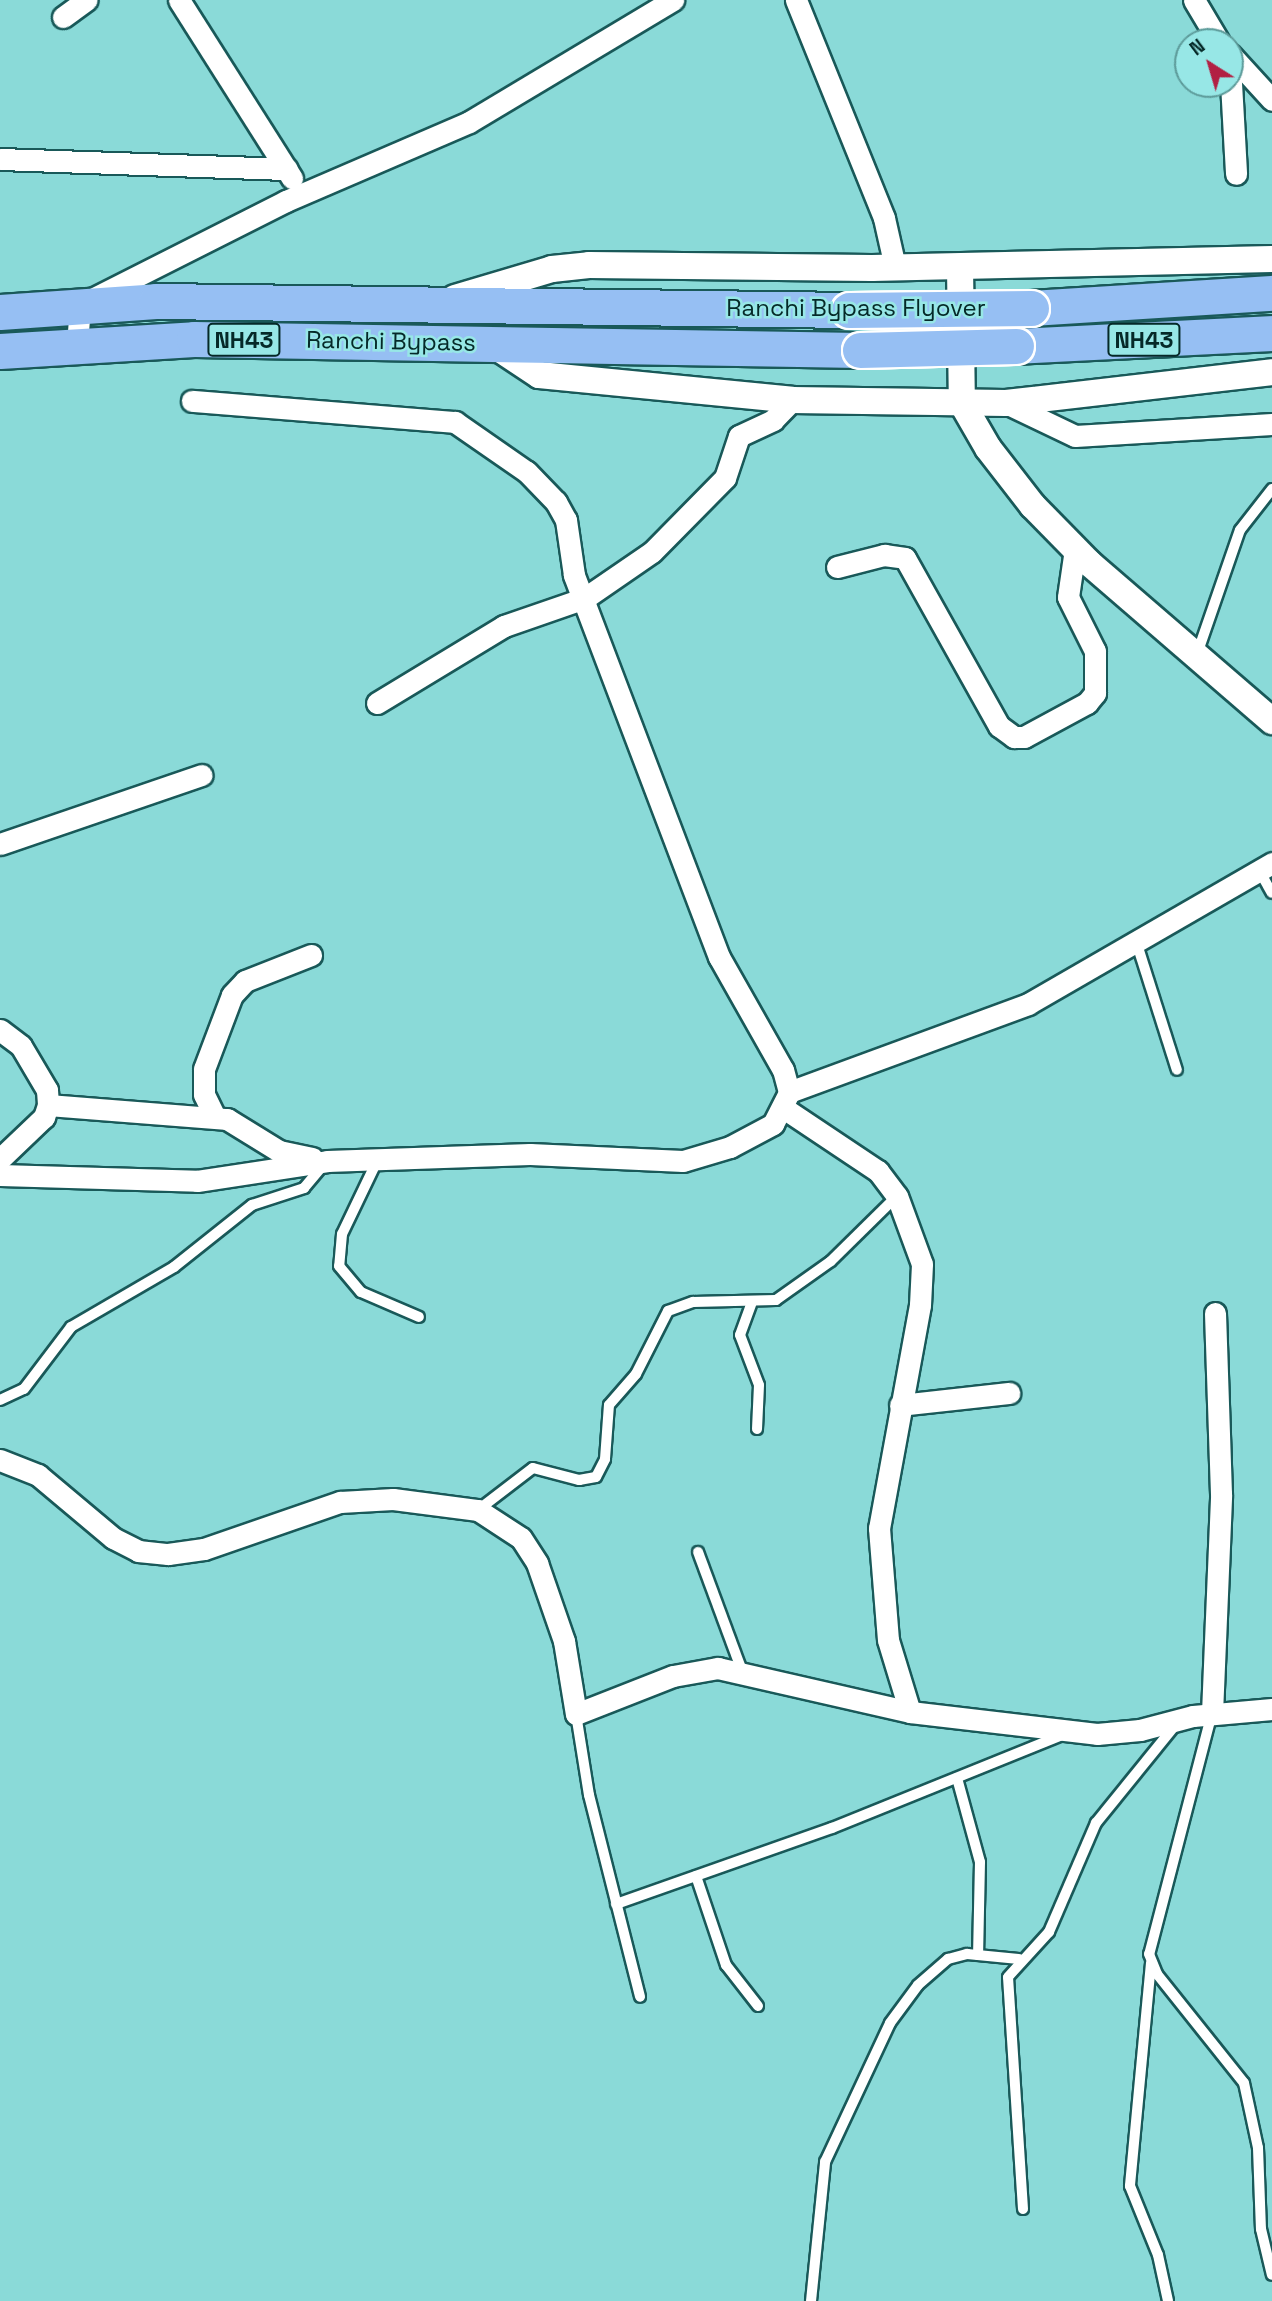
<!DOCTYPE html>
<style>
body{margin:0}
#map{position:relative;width:1272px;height:2301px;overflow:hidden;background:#8adad8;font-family:"Space Grotesk",sans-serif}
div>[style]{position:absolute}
.roads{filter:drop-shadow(2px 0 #195959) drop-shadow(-2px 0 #195959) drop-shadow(0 2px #195959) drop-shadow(0 -2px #195959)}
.service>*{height:10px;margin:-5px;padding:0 5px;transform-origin:5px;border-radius:5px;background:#fff}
.minor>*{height:21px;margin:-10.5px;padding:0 10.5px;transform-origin:10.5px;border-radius:10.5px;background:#fff}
.tertiary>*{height:26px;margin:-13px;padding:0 13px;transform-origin:13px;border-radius:13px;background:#fff}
.trunk>*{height:35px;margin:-17.5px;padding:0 17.5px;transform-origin:17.5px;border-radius:17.5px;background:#96bff3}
.bridges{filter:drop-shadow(2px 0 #fff) drop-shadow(-2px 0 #fff) drop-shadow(0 2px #fff) drop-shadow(0 -2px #fff)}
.trunk-bridge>*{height:35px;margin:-17.5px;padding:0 17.5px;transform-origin:17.5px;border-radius:17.5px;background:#96bff3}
span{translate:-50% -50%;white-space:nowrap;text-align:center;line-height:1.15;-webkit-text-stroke:5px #97e7e6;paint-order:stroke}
.shield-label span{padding:2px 5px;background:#97e7e6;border:2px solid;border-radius:5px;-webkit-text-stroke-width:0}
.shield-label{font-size:23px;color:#052928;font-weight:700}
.street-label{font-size:24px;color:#052928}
.north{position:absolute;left:1174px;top:28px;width:70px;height:70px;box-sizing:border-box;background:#97e7e6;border:2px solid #5d9b9a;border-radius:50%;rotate:323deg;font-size:19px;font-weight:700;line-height:28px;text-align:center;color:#052928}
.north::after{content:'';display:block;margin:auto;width:24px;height:32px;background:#b22043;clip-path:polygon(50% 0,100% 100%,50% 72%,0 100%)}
</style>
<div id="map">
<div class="roads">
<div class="service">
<div style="left:1197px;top:654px;width:131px;rotate:-70.9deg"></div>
<div style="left:1240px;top:530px;width:52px;rotate:-52deg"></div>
<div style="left:1259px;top:870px;width:26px;rotate:61deg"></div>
<div style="left:1136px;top:941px;width:135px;rotate:72.4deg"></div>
<div style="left:378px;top:1159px;width:83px;rotate:115.6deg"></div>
<div style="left:342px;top:1234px;width:32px;rotate:95deg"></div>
<div style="left:339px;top:1266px;width:34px;rotate:50deg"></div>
<div style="left:361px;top:1292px;width:63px;rotate:23.3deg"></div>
<div style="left:752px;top:1302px;width:35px;rotate:110deg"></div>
<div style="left:740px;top:1335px;width:53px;rotate:69.2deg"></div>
<div style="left:759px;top:1385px;width:44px;rotate:92.6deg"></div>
<div style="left:0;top:1400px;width:26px;rotate:-25deg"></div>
<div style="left:24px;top:1389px;width:78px;rotate:-52.8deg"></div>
<div style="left:71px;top:1327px;width:119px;rotate:-30.2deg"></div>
<div style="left:174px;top:1267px;width:100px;rotate:-38.5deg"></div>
<div style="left:252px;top:1205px;width:55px;rotate:-18.1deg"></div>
<div style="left:304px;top:1188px;width:34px;rotate:-50deg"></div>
<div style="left:478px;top:1510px;width:69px;rotate:-37.4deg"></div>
<div style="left:533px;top:1468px;width:48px;rotate:14.6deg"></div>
<div style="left:579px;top:1480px;width:17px;rotate:-10deg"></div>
<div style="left:596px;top:1477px;width:20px;rotate:-63deg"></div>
<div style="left:605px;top:1459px;width:54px;rotate:-85.8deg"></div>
<div style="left:609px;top:1405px;width:41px;rotate:-48.9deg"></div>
<div style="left:636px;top:1374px;width:71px;rotate:-63.1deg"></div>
<div style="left:668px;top:1311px;width:27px;rotate:-20deg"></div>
<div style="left:693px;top:1302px;width:83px;rotate:-1.4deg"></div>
<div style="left:776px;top:1300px;width:67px;rotate:-35.3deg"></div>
<div style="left:831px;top:1261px;width:93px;rotate:-44.6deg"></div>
<div style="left:698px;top:1552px;width:127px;rotate:69.7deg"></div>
<div style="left:1212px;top:1713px;width:249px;rotate:104.6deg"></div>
<div style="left:1149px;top:1954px;width:22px;rotate:68deg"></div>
<div style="left:1157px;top:1974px;width:139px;rotate:51.4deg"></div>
<div style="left:1244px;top:2083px;width:66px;rotate:77.8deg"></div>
<div style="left:1258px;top:2148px;width:81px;rotate:87.9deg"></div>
<div style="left:1261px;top:2229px;width:47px;rotate:76.6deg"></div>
<div style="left:576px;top:1714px;width:82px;rotate:80.9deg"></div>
<div style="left:589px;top:1795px;width:208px;rotate:75.8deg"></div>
<div style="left:957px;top:1778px;width:87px;rotate:74.7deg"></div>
<div style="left:980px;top:1862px;width:93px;rotate:91.2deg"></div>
<div style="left:696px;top:1876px;width:94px;rotate:71.4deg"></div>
<div style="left:726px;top:1965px;width:52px;rotate:52deg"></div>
<div style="left:616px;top:1904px;width:229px;rotate:-19.4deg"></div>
<div style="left:832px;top:1828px;width:251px;rotate:-22deg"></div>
<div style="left:1151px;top:1963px;width:224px;rotate:95.4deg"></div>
<div style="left:1130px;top:2186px;width:74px;rotate:67.9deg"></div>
<div style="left:1158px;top:2255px;width:47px;rotate:77.7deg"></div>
<div style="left:1023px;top:2209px;width:232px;rotate:-93.7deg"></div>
<div style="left:1008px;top:1977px;width:61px;rotate:-47.7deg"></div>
<div style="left:1049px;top:1932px;width:119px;rotate:-66.7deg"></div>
<div style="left:1096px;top:1823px;width:129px;rotate:-51deg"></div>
<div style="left:811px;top:2301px;width:140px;rotate:-84.2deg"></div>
<div style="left:825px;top:2162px;width:153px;rotate:-64.9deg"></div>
<div style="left:890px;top:2023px;width:47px;rotate:-53.6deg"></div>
<div style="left:918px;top:1985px;width:40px;rotate:-41deg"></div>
<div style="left:948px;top:1959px;width:20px;rotate:-15deg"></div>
<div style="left:967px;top:1954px;width:52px;rotate:5.5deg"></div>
</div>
<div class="minor">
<div style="left:179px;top:0;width:211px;rotate:57.6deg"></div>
<div style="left:796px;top:0;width:235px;rotate:68deg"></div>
<div style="left:884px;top:218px;width:50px;rotate:77.3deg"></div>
<div style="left:1194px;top:0;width:49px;rotate:59.2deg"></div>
<div style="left:63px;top:17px;width:29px;rotate:-36deg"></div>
<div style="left:1230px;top:54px;width:62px;rotate:47.6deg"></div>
<div style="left:1230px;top:65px;width:109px;rotate:86.8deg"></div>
<div style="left:0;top:159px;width:287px;rotate:2deg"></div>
<div style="left:77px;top:345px;width:40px;rotate:-85.7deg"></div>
<div style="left:80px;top:305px;width:231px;rotate:-26.8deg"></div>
<div style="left:286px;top:201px;width:199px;rotate:-23.3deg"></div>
<div style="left:469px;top:122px;width:238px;rotate:-30.9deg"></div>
<div style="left:1006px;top:403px;width:76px;rotate:25.6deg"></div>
<div style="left:1075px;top:436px;width:197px;rotate:-3.5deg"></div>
<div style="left:837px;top:567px;width:49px;rotate:-14.3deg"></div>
<div style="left:884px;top:555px;width:21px;rotate:8deg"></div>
<div style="left:905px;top:558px;width:193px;rotate:60.8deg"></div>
<div style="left:999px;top:726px;width:19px;rotate:36deg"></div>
<div style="left:1014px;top:737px;width:10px"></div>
<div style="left:1024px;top:737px;width:72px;rotate:-28.4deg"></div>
<div style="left:1087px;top:703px;width:13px;rotate:-51deg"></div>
<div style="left:1095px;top:693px;width:42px;rotate:-90deg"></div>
<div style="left:1095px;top:651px;width:60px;rotate:-116.6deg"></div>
<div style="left:1068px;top:597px;width:49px;rotate:-81.7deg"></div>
<div style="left:377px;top:703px;width:149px;rotate:-31.2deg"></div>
<div style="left:504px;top:626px;width:86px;rotate:-19.1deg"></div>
<div style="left:585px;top:598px;width:81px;rotate:-34.5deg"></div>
<div style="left:652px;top:552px;width:104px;rotate:-45.4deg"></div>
<div style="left:725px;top:478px;width:44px;rotate:-71.6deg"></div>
<div style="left:739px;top:436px;width:38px;rotate:-25deg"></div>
<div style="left:773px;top:420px;width:28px;rotate:-46deg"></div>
<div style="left:0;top:844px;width:213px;rotate:-18.9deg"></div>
<div style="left:0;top:1030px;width:26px;rotate:37deg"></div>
<div style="left:21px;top:1046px;width:51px;rotate:59.4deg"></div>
<div style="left:47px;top:1090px;width:15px;rotate:86deg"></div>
<div style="left:48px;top:1105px;width:13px;rotate:108deg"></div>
<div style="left:44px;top:1117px;width:61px;rotate:136.3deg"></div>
<div style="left:789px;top:1092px;width:255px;rotate:-20.2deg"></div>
<div style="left:1028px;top:1004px;width:282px;rotate:-30deg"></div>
<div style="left:48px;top:1105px;width:180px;rotate:4.5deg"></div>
<div style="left:227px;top:1119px;width:61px;rotate:31.6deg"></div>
<div style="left:279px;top:1151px;width:34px;rotate:12deg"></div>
<div style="left:785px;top:1109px;width:112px;rotate:33.7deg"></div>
<div style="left:878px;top:1171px;width:31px;rotate:53deg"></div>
<div style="left:897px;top:1196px;width:72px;rotate:69.8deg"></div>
<div style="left:922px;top:1264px;width:41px;rotate:92.8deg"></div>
<div style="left:920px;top:1305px;width:227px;rotate:100.4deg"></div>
<div style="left:879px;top:1528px;width:112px;rotate:85.4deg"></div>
<div style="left:888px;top:1640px;width:75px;rotate:73deg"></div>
<div style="left:215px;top:1117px;width:25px;rotate:-116deg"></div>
<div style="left:204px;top:1094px;width:25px;rotate:-90deg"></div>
<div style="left:204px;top:1069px;width:79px;rotate:-69.3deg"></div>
<div style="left:232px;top:995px;width:19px;rotate:-47deg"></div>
<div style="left:245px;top:981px;width:71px;rotate:-21.5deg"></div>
<div style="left:0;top:1175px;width:197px;rotate:1.7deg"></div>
<div style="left:197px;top:1181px;width:132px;rotate:-8.7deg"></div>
<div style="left:327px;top:1161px;width:203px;rotate:-2deg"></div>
<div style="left:530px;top:1154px;width:153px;rotate:2.6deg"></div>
<div style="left:683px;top:1161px;width:49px;rotate:-16.6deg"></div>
<div style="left:730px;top:1147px;width:49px;rotate:-28.1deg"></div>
<div style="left:773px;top:1124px;width:36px;rotate:-63deg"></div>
<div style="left:789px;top:1092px;width:23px;rotate:-105deg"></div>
<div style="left:783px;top:1070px;width:130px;rotate:-119.5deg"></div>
<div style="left:719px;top:957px;width:409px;rotate:-110.8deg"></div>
<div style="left:574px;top:575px;width:56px;rotate:-98.3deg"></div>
<div style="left:566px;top:520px;width:21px;rotate:-119deg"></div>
<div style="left:556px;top:502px;width:42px;rotate:-134deg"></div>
<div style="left:527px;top:472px;width:88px;rotate:-145.2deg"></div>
<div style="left:455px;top:422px;width:264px;rotate:-175.4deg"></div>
<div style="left:900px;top:1405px;width:110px;rotate:-6.3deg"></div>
<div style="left:0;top:1460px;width:41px;rotate:21.5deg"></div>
<div style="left:38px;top:1475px;width:98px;rotate:40deg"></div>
<div style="left:113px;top:1538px;width:28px;rotate:27deg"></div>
<div style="left:138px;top:1551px;width:30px;rotate:6deg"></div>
<div style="left:168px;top:1554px;width:36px;rotate:-8deg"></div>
<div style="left:204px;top:1549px;width:144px;rotate:-19.1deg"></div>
<div style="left:340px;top:1502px;width:53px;rotate:-3.2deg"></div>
<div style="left:393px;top:1499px;width:86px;rotate:7.4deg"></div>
<div style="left:478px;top:1510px;width:51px;rotate:33.1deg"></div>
<div style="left:521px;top:1538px;width:30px;rotate:57deg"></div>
<div style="left:537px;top:1563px;width:83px;rotate:70.9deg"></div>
<div style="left:564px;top:1641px;width:74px;rotate:80.7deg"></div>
<div style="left:576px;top:1714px;width:104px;rotate:-21.4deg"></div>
<div style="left:673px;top:1676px;width:46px;rotate:-10.1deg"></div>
<div style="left:718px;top:1668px;width:197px;rotate:12.9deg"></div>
<div style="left:910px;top:1712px;width:188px;rotate:6.7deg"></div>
<div style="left:1097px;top:1734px;width:43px;rotate:-5.3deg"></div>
<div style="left:1140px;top:1730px;width:55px;rotate:-14.8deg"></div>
<div style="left:1193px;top:1716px;width:79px;rotate:-5.1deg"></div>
<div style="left:1212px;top:1713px;width:219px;rotate:-87.6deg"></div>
<div style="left:1221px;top:1494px;width:181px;rotate:-91.9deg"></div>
</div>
<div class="tertiary">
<div style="left:960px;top:267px;width:136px;rotate:89.2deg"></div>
<div style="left:962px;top:403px;width:52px;rotate:60deg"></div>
<div style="left:988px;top:448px;width:73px;rotate:52.2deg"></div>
<div style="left:1033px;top:506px;width:80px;rotate:45.5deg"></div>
<div style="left:1089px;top:563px;width:242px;rotate:40.8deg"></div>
<div style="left:455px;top:298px;width:101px;rotate:-16.6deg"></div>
<div style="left:552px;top:269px;width:37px;rotate:-6deg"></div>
<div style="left:589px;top:265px;width:283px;rotate:0.6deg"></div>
<div style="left:872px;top:268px;width:400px;rotate:-1.3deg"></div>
<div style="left:489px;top:342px;width:60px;rotate:33.4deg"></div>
<div style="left:539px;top:375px;width:254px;rotate:5.6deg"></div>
<div style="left:792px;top:400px;width:214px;rotate:0.8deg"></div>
<div style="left:1006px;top:403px;width:268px;rotate:-6.6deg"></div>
</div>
<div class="trunk">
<div style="left:1031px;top:308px;width:241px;rotate:-3.6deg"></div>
<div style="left:0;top:312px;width:156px;rotate:-4deg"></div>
<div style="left:156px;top:301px;width:693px;rotate:0.74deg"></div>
<div style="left:1016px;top:346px;width:256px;rotate:-2.9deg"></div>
<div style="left:0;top:351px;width:194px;rotate:-3.5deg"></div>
<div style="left:194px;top:339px;width:666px;rotate:0.95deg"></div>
</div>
</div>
<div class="bridges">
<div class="trunk-bridge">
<div style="left:849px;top:310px;width:182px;rotate:-0.6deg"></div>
<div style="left:860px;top:350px;width:156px;rotate:-1.5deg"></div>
</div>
</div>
<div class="shield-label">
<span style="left:244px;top:340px">NH43</span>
<span style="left:1144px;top:340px">NH43</span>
</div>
<div class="street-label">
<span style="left:856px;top:308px">Ranchi Bypass Flyover</span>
<span style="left:391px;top:341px;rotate:1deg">Ranchi Bypass</span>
</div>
<div class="north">N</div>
</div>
